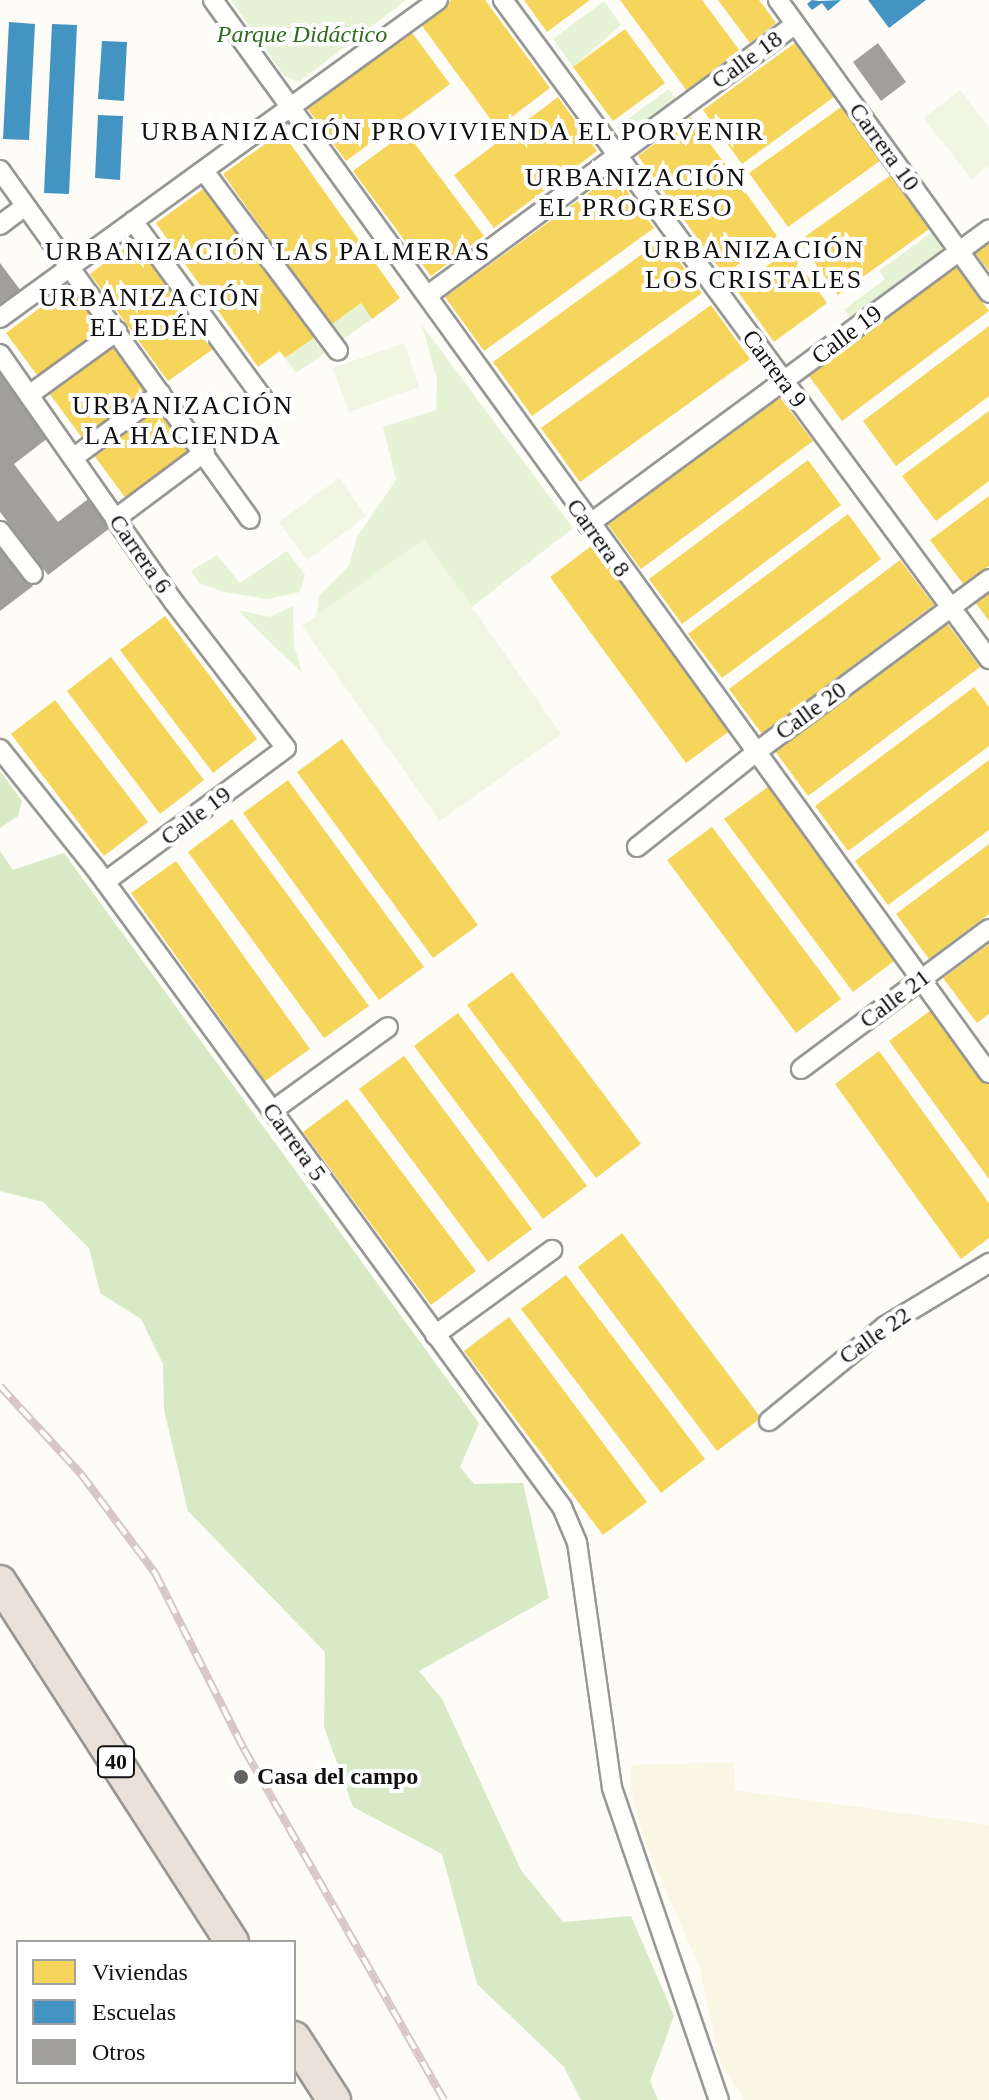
<!DOCTYPE html>
<meta charset="utf-8">
<style>
body{margin:0}
#map{position:relative;width:989px;height:2100px;overflow:hidden;background:#fdfcf7;font-family:"Times New Roman",serif}
div>[style]{position:absolute}
.farmland>*{inset:0;background:#f9f7e4}
.green>*{inset:0;background:#e7f3d7}
.forest>*{inset:0;background:#d8eac5}
.pitch>*{inset:0;background:#f0f6e1}
.homes>*{inset:0;background:#f6d55c}
.schools>*{inset:0;background:#4393c3}
.building>*{inset:0;background:#a19f9c}
.roads{filter:drop-shadow(2px 0 #979795) drop-shadow(-2px 0 #979795) drop-shadow(0 2px #979795) drop-shadow(0 -2px #979795)}
.street>*{height:18px;margin:-9px;padding:0 9px;transform-origin:9px;border-radius:9px;background:#fffffe}
.highway>*{height:32px;margin:-16px;padding:0 16px;transform-origin:16px;border-radius:16px;background:#eae1d8}
.rail>*{height:8px;margin-top:-4px;transform-origin:0;background:repeating-linear-gradient(90deg,#fff 0 15px,#d9c6c7 0 30px);box-sizing:border-box;border-block:2px solid #d9c6c7}
.dots>*{width:22px;height:22px;translate:-50% -50%;box-sizing:border-box;border:4px solid #fff;border-radius:50%}
span{translate:-50% -50%;white-space:nowrap;text-align:center;line-height:1.15;-webkit-text-stroke:8px #fff;paint-order:stroke}
.shield-label span{padding:2px 6px;background:#fff;border:2px solid;border-radius:6px;-webkit-text-stroke-width:0}
.shield-label{font-size:22px;color:#111;font-weight:700}
.park-label{font-size:24px;color:#2f6b1f;font-style:italic}
.street-label{font-size:24px;color:#111}
.poi-label{font-size:24px;color:#111;font-weight:700}
.left{translate:0 -50%;text-align:left}
.neighbourhood-label{font-size:26px;color:#111;letter-spacing:2px}
.legend{position:absolute;left:16px;top:1940px;width:280px;height:144px;box-sizing:border-box;background:#fff;border:2px solid #a0a0a0;margin:0;padding:10px 14px;list-style:none;font-size:24px;color:#111}
.legend li{display:flex;align-items:center;gap:16px;height:40px}
.legend b{width:40px;border:2px solid #a0a0a0}
</style>
<div id="map">
<div class="farmland">
<div style="clip-path:polygon(734px 1762px,735px 1790px,989px 1825px,989px 2100px,744px 2100px,719px 2059px,700px 1968px,645px 1843px,631px 1790px,631px 1765px)"></div>
</div>
<div class="green">
<div style="clip-path:polygon(231px 0,406px 0,299px 82px,284px 76px)"></div>
<div style="clip-path:polygon(604px 1px,621px 25px,573px 67px,553px 39px)"></div>
<div style="clip-path:polygon(669px 89px,676px 99px,624px 137px,617px 127px)"></div>
<div style="clip-path:polygon(929px 217px,948px 245px,948px 257px,856px 325px,844px 310px,885px 279px,879px 271px,932px 232px,925px 220px)"></div>
<div style="clip-path:polygon(361px 303px,372px 319px,342px 340px,331px 325px)"></div>
<div style="clip-path:polygon(422px 325px,573px 528px,472px 607px,424px 540px,317px 615px,319px 596px,349px 566px,357px 537px,396px 480px,383px 427px,436px 410px,437px 380px)"></div>
<div style="clip-path:polygon(314px 338px,325px 353px,296px 373px,285px 358px)"></div>
<div style="clip-path:polygon(287px 551px,305px 575px,300px 592px,268px 599px,224px 592px,199px 583px,191px 571px,217px 555px,240px 583px)"></div>
<div style="clip-path:polygon(293px 606px,294px 645px,302px 673px,238px 610px,270px 617px)"></div>
</div>
<div class="forest">
<div style="clip-path:polygon(0 771px,22px 801px,18px 816px,0 828px)"></div>
<div style="clip-path:polygon(0 851px,13px 870px,64px 853px,479px 1423px,460px 1467px,474px 1484px,523px 1483px,549px 1598px,419px 1671px,442px 1699px,521px 1870px,563px 1922px,631px 1916px,674px 2016px,650px 2081px,658px 2100px,581px 2100px,564px 2067px,477px 1984px,442px 1854px,353px 1807px,324px 1727px,325px 1652px,188px 1511px,164px 1410px,163px 1364px,141px 1319px,100px 1293px,89px 1248px,43px 1202px,0 1191px)"></div>
</div>
<div class="pitch">
<div style="clip-path:polygon(960px 90px,989px 128px,989px 165px,971px 179px,924px 118px)"></div>
<div style="clip-path:polygon(404px 343px,419px 387px,349px 412px,333px 368px)"></div>
<div style="clip-path:polygon(339px 478px,366px 516px,307px 560px,279px 522px)"></div>
<div style="clip-path:polygon(424px 539px,561px 734px,440px 821px,302px 626px)"></div>
</div>
<div class="homes">
<div style="clip-path:polygon(451px 0,485px 0,550px 88px,497px 128px,420px 23px)"></div>
<div style="clip-path:polygon(524px 0,590px 0,547px 32px)"></div>
<div style="clip-path:polygon(620px 0,702px 0,740px 51px,687px 91px)"></div>
<div style="clip-path:polygon(718px 0,759px 0,776px 23px,750px 43px)"></div>
<div style="clip-path:polygon(625px 29px,665px 83px,613px 121px,573px 67px)"></div>
<div style="clip-path:polygon(410px 30px,450px 84px,346px 161px,307px 108px)"></div>
<div style="clip-path:polygon(795px 43px,834px 97px,742px 164px,703px 110px)"></div>
<div style="clip-path:polygon(558px 97px,597px 151px,494px 228px,454px 175px)"></div>
<div style="clip-path:polygon(841px 107px,880px 161px,788px 227px,749px 173px)"></div>
<div style="clip-path:polygon(691px 117px,777px 236px,724px 275px,638px 156px)"></div>
<div style="clip-path:polygon(282px 132px,400px 298px,372px 319px,361px 303px,331px 325px,223px 174px)"></div>
<div style="clip-path:polygon(406px 132px,484px 236px,431px 276px,353px 171px)"></div>
<div style="clip-path:polygon(615px 174px,654px 228px,484px 351px,445px 297px)"></div>
<div style="clip-path:polygon(891px 175px,929px 229px,838px 295px,799px 241px)"></div>
<div style="clip-path:polygon(206px 187px,314px 338px,285px 358px,280px 351px,258px 367px,156px 223px)"></div>
<div style="clip-path:polygon(663px 239px,702px 293px,532px 416px,493px 362px)"></div>
<div style="clip-path:polygon(134px 241px,213px 349px,168px 381px,90px 274px)"></div>
<div style="clip-path:polygon(989px 242px,989px 271px,975px 253px)"></div>
<div style="clip-path:polygon(789px 250px,827px 303px,774px 342px,736px 289px)"></div>
<div style="clip-path:polygon(956px 266px,989px 311px,842px 421px,809px 376px)"></div>
<div style="clip-path:polygon(72px 284px,106px 330px,40px 379px,6px 333px)"></div>
<div style="clip-path:polygon(711px 305px,750px 359px,580px 482px,541px 428px)"></div>
<div style="clip-path:polygon(989px 326px,989px 396px,896px 466px,863px 421px)"></div>
<div style="clip-path:polygon(115px 345px,149px 391px,83px 439px,49px 393px)"></div>
<div style="clip-path:polygon(779px 396px,813px 441px,641px 569px,608px 525px)"></div>
<div style="clip-path:polygon(159px 405px,192px 451px,127px 500px,93px 454px)"></div>
<div style="clip-path:polygon(989px 411px,989px 481px,936px 521px,902px 476px)"></div>
<div style="clip-path:polygon(808px 460px,841px 505px,682px 624px,649px 579px)"></div>
<div style="clip-path:polygon(989px 496px,989px 566px,964px 585px,930px 540px)"></div>
<div style="clip-path:polygon(848px 514px,881px 559px,722px 678px,688px 634px)"></div>
<div style="clip-path:polygon(594px 544px,731px 730px,686px 763px,550px 577px)"></div>
<div style="clip-path:polygon(900px 560px,934px 605px,762px 734px,729px 689px)"></div>
<div style="clip-path:polygon(989px 592px,989px 621px,975px 602px)"></div>
<div style="clip-path:polygon(165px 616px,257px 739px,213px 773px,120px 650px)"></div>
<div style="clip-path:polygon(946px 622px,980px 667px,808px 796px,775px 751px)"></div>
<div style="clip-path:polygon(111px 657px,204px 780px,160px 814px,67px 691px)"></div>
<div style="clip-path:polygon(974px 687px,989px 707px,989px 746px,848px 851px,815px 806px)"></div>
<div style="clip-path:polygon(55px 700px,148px 822px,104px 856px,11px 734px)"></div>
<div style="clip-path:polygon(342px 739px,478px 925px,433px 958px,297px 772px)"></div>
<div style="clip-path:polygon(989px 760px,989px 830px,888px 905px,855px 861px)"></div>
<div style="clip-path:polygon(288px 780px,424px 967px,379px 1000px,243px 813px)"></div>
<div style="clip-path:polygon(769px 786px,898px 958px,853px 992px,724px 819px)"></div>
<div style="clip-path:polygon(232px 819px,369px 1006px,324px 1038px,188px 852px)"></div>
<div style="clip-path:polygon(712px 827px,841px 999px,796px 1033px,667px 860px)"></div>
<div style="clip-path:polygon(989px 844px,989px 914px,929px 959px,896px 914px)"></div>
<div style="clip-path:polygon(176px 861px,310px 1049px,265px 1081px,131px 893px)"></div>
<div style="clip-path:polygon(989px 944px,989px 1014px,977px 1023px,943px 978px)"></div>
<div style="clip-path:polygon(512px 972px,641px 1144px,596px 1178px,467px 1005px)"></div>
<div style="clip-path:polygon(934px 1008px,989px 1084px,989px 1179px,889px 1041px)"></div>
<div style="clip-path:polygon(458px 1013px,587px 1186px,543px 1219px,414px 1046px)"></div>
<div style="clip-path:polygon(879px 1051px,989px 1203px,989px 1238px,961px 1259px,835px 1084px)"></div>
<div style="clip-path:polygon(404px 1056px,532px 1229px,488px 1262px,359px 1089px)"></div>
<div style="clip-path:polygon(347px 1099px,476px 1271px,431px 1305px,303px 1132px)"></div>
<div style="clip-path:polygon(622px 1233px,761px 1418px,717px 1451px,578px 1267px)"></div>
<div style="clip-path:polygon(566px 1275px,705px 1459px,661px 1493px,521px 1309px)"></div>
<div style="clip-path:polygon(509px 1317px,647px 1502px,603px 1535px,464px 1351px)"></div>
</div>
<div class="schools">
<div style="clip-path:polygon(812px 0,819px 1px,841px 0,828px 11px,822px 3px,812px 10px,807px 4px)"></div>
<div style="clip-path:polygon(868px 0,926px 0,889px 28px)"></div>
<div style="clip-path:polygon(9px 22px,35px 24px,29px 140px,3px 139px)"></div>
<div style="clip-path:polygon(52px 24px,77px 25px,69px 194px,44px 193px)"></div>
<div style="clip-path:polygon(102px 41px,127px 42px,124px 101px,98px 99px)"></div>
<div style="clip-path:polygon(98px 115px,123px 116px,120px 180px,95px 178px)"></div>
</div>
<div class="building">
<div style="clip-path:polygon(878px 43px,906px 82px,881px 101px,853px 62px)"></div>
<div style="clip-path:polygon(0 263px,21px 291px,0 307px)"></div>
<div style="clip-path:polygon(0 373px,48px 438px,14px 464px,58px 522px,92px 496px,114px 525px,48px 575px,0 512px)"></div>
<div style="clip-path:polygon(0 543px,33px 586px,0 611px)"></div>
</div>
<div class="roads">
<div class="street">
<div style="left:213px;top:0;width:1324px;rotate:54.13deg"></div>
<div style="left:503px;top:0;width:819px;rotate:53.59deg"></div>
<div style="left:778px;top:0;width:361px;rotate:54.2deg"></div>
<div style="left:0;top:170px;width:429px;rotate:54.4deg"></div>
<div style="left:204px;top:171px;width:224px;rotate:53.3deg"></div>
<div style="left:133px;top:221px;width:227px;rotate:53.8deg"></div>
<div style="left:0;top:225px;width:31px;rotate:-37deg"></div>
<div style="left:428px;top:295px;width:456px;rotate:-36.4deg"></div>
<div style="left:0;top:318px;width:541px;rotate:-35.98deg"></div>
<div style="left:0;top:354px;width:302px;rotate:55deg"></div>
<div style="left:173px;top:601px;width:185px;rotate:52.5deg"></div>
<div style="left:286px;top:748px;width:225px;rotate:143.5deg"></div>
<div style="left:29px;top:395px;width:109px;rotate:-36deg"></div>
<div style="left:73px;top:458px;width:109px;rotate:-36.5deg"></div>
<div style="left:115px;top:519px;width:112px;rotate:-36.7deg"></div>
<div style="left:588px;top:525px;width:498px;rotate:-36.4deg"></div>
<div style="left:0;top:531px;width:54px;rotate:52.5deg"></div>
<div style="left:0;top:749px;width:152px;rotate:51.4deg"></div>
<div style="left:95px;top:868px;width:791px;rotate:53.84deg"></div>
<div style="left:562px;top:1507px;width:38px;rotate:67deg"></div>
<div style="left:577px;top:1542px;width:248px;rotate:81.9deg"></div>
<div style="left:612px;top:1788px;width:330px;rotate:71.1deg"></div>
<div style="left:637px;top:847px;width:151px;rotate:-38.5deg"></div>
<div style="left:755px;top:753px;width:292px;rotate:-36.6deg"></div>
<div style="left:801px;top:1069px;width:234px;rotate:-36.7deg"></div>
<div style="left:272px;top:1111px;width:143px;rotate:-35.9deg"></div>
<div style="left:435px;top:1335px;width:145px;rotate:-36deg"></div>
<div style="left:769px;top:1421px;width:150px;rotate:-39.3deg"></div>
<div style="left:885px;top:1326px;width:122px;rotate:-31.2deg"></div>
</div>
<div class="highway">
<div style="left:0;top:1582px;width:428px;rotate:57.2deg"></div>
<div style="left:294px;top:2038px;width:74px;rotate:57.2deg"></div>
</div>
</div>
<div class="rail">
<div style="left:0;top:1386px;width:120px;rotate:47.4deg"></div>
<div style="left:81px;top:1474px;width:124px;rotate:53.2deg"></div>
<div style="left:155px;top:1573px;width:197px;rotate:63.2deg"></div>
<div style="left:244px;top:1749px;width:404px;rotate:60.3deg"></div>
</div>
<div class="dots">
<div style="left:241px;top:1777px;background:#646362"></div>
</div>
<div class="shield-label">
<span style="left:116px;top:1762px">40</span>
</div>
<div class="park-label">
<span style="left:302px;top:35px">Parque Didáctico</span>
</div>
<div class="street-label">
<span style="left:747px;top:60px;rotate:-36deg">Calle 18</span>
<span style="left:884px;top:147px;rotate:54deg">Carrera 10</span>
<span style="left:847px;top:335px;rotate:-37deg">Calle 19</span>
<span style="left:774px;top:369px;rotate:53deg">Carrera 9</span>
<span style="left:598px;top:538px;rotate:54deg">Carrera 8</span>
<span style="left:140px;top:554px;rotate:55deg">Carrera 6</span>
<span style="left:811px;top:711px;rotate:-36deg">Calle 20</span>
<span style="left:196px;top:816px;rotate:-37deg">Calle 19</span>
<span style="left:895px;top:999px;rotate:-37deg">Calle 21</span>
<span style="left:294px;top:1142px;rotate:54deg">Carrera 5</span>
<span style="left:875px;top:1336px;rotate:-35deg">Calle 22</span>
</div>
<div class="poi-label">
<span class="left" style="left:257px;top:1777px">Casa del campo</span>
</div>
<div class="neighbourhood-label">
<span style="left:453px;top:132px">URBANIZACIÓN PROVIVIENDA EL PORVENIR</span>
<span style="left:636px;top:193px">URBANIZACIÓN<br>EL PROGRESO</span>
<span style="left:754px;top:265px">URBANIZACIÓN<br>LOS CRISTALES</span>
<span style="left:268px;top:252px">URBANIZACIÓN LAS PALMERAS</span>
<span style="left:150px;top:313px">URBANIZACIÓN<br>EL EDÉN</span>
<span style="left:183px;top:421px">URBANIZACIÓN<br>LA HACIENDA</span>
</div>
<ul class="legend">
<li><b style="height:22px;background:#f6d55c"></b>Viviendas</li>
<li><b style="height:22px;background:#4393c3"></b>Escuelas</li>
<li><b style="height:22px;background:#a19f9c"></b>Otros</li>
</ul>
</div>
